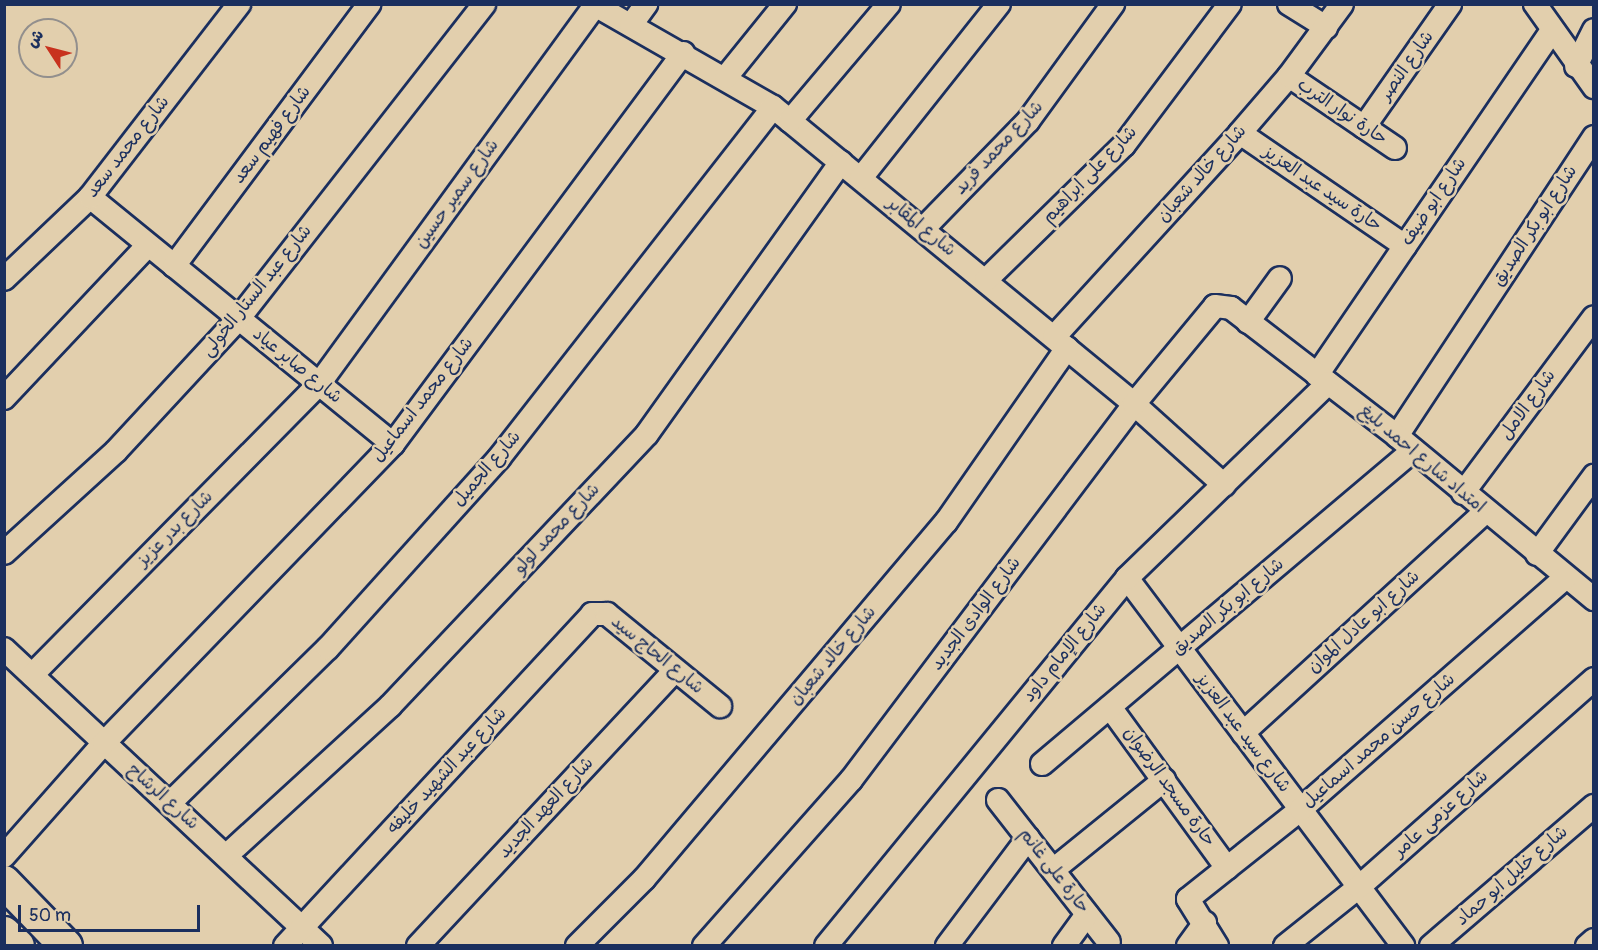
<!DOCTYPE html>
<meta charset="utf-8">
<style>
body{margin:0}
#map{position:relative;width:1598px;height:950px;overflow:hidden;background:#e2cfad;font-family:Pangolin,"Playpen Sans Arabic",sans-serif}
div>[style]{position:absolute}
.roads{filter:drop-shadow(2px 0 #1b2f5e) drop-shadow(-2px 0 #1b2f5e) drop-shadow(0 2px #1b2f5e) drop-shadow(0 -2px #1b2f5e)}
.minor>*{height:22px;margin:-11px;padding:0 11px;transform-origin:11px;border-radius:11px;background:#e2cfad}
.secondary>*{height:32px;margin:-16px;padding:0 16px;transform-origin:16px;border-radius:16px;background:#e2cfad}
span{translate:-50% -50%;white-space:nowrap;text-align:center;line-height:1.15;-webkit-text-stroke:5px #e2cfad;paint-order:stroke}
.street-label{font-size:18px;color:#1b2f5e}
.frame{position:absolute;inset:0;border:6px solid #1b2f5e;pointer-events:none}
.north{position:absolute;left:18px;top:18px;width:60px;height:60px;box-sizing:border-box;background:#e2cfad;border:2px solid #928f8d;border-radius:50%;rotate:306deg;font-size:16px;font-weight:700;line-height:24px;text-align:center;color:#1b2f5e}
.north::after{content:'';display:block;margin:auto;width:21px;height:27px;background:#c8321e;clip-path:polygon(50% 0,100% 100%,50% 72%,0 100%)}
.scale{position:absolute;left:18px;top:905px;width:182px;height:27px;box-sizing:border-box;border:3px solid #1b2f5e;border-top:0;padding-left:8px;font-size:18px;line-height:21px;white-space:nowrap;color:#1b2f5e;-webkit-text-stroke:4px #e2cfad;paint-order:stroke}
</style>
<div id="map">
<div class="roads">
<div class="minor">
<div style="left:593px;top:4px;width:207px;rotate:29.8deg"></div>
<div style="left:773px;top:107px;width:467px;rotate:39.4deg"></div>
<div style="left:1134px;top:404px;width:121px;rotate:42deg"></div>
<div style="left:1289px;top:4px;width:44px;rotate:31.9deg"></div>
<div style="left:1535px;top:4px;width:102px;rotate:54.6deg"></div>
<div style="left:631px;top:25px;width:26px;rotate:-54deg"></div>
<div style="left:1576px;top:66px;width:40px;rotate:-63.4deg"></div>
<div style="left:1289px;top:76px;width:128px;rotate:34.2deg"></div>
<div style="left:726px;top:77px;width:94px;rotate:-51.1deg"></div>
<div style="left:790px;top:121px;width:153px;rotate:-49.8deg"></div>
<div style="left:1364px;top:127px;width:150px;rotate:-55deg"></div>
<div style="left:1240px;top:133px;width:200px;rotate:34.4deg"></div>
<div style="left:861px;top:178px;width:222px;rotate:-51.6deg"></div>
<div style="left:90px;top:197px;width:391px;rotate:39.2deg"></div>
<div style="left:923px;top:229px;width:151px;rotate:-45.8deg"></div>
<div style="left:1028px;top:121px;width:145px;rotate:-54deg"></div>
<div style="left:174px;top:266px;width:327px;rotate:-53.3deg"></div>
<div style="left:4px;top:279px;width:119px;rotate:-43.6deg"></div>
<div style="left:90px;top:197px;width:244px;rotate:-52.3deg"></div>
<div style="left:986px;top:280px;width:193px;rotate:-44.4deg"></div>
<div style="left:1124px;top:145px;width:176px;rotate:-53.1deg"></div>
<div style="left:1248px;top:322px;width:54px;rotate:-54deg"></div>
<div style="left:1054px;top:337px;width:276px;rotate:-47.6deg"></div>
<div style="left:1240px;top:133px;width:75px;rotate:-49.3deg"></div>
<div style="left:1289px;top:76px;width:89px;rotate:-53.6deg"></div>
<div style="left:1317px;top:375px;width:417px;rotate:-55.7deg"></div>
<div style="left:4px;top:398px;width:210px;rotate:-46.7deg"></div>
<div style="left:1397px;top:436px;width:358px;rotate:-56.6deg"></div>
<div style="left:1463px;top:493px;width:219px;rotate:-53.3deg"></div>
<div style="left:4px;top:553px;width:151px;rotate:-42.3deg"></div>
<div style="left:116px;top:451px;width:181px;rotate:-47.2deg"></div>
<div style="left:239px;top:318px;width:398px;rotate:-52deg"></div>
<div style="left:1537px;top:554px;width:97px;rotate:-53.8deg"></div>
<div style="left:1127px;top:578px;width:460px;rotate:53.1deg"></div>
<div style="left:4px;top:649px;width:434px;rotate:43.1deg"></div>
<div style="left:32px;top:675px;width:409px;rotate:-45.4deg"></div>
<div style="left:319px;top:384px;width:469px;rotate:-53.9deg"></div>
<div style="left:1110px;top:707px;width:199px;rotate:54deg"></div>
<div style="left:1243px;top:733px;width:328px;rotate:-42.4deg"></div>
<div style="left:1042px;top:764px;width:486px;rotate:-40.2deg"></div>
<div style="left:998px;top:800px;width:180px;rotate:52deg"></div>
<div style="left:170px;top:803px;width:221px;rotate:-44.5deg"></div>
<div style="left:328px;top:648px;width:256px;rotate:-48deg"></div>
<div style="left:499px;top:458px;width:445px;rotate:-52deg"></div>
<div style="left:227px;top:855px;width:221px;rotate:-42.4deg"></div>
<div style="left:390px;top:706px;width:374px;rotate:-46.6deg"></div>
<div style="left:647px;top:434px;width:334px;rotate:-54.5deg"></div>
<div style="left:4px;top:856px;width:151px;rotate:-48.5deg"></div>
<div style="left:104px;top:743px;width:416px;rotate:-46deg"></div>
<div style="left:393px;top:444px;width:487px;rotate:-53.4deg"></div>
<div style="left:1053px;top:870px;width:143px;rotate:-39deg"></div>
<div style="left:285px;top:946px;width:452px;rotate:-47.2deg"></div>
<div style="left:592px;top:614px;width:15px"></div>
<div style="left:607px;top:614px;width:146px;rotate:39.2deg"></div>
<div style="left:418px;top:946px;width:377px;rotate:-47deg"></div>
<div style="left:577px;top:946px;width:95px;rotate:-45deg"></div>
<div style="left:644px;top:879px;width:468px;rotate:-49.8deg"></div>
<div style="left:946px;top:522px;width:212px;rotate:-55.2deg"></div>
<div style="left:704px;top:946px;width:222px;rotate:-48.5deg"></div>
<div style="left:851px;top:780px;width:471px;rotate:-53deg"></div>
<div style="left:1134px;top:404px;width:127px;rotate:-50.4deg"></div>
<div style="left:1215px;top:306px;width:16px;rotate:7deg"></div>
<div style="left:1231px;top:308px;width:210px;rotate:37.6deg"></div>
<div style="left:1397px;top:436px;width:256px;rotate:39.6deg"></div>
<div style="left:826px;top:946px;width:475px;rotate:-50.7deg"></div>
<div style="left:1127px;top:578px;width:280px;rotate:-44.1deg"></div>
<div style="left:947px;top:946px;width:135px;rotate:-53.1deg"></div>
<div style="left:1064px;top:946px;width:39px;rotate:-54deg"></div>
<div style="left:1188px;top:946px;width:29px;rotate:-54deg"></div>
<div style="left:1217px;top:946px;width:55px;rotate:-121.7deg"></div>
<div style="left:1188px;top:899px;width:144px;rotate:-38.5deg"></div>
<div style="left:1301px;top:809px;width:352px;rotate:-41.2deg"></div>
<div style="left:1285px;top:946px;width:95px;rotate:-38.6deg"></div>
<div style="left:1359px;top:887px;width:314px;rotate:-41.5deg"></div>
<div style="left:1431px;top:946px;width:215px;rotate:-40.7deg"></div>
<div style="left:1587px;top:946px;width:9px;rotate:-41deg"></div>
</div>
<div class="secondary">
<div style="left:4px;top:882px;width:89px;rotate:45.9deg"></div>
<div style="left:4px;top:933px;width:19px;rotate:43deg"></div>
</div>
</div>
<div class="street-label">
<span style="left:1407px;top:66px;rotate:-55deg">شارع النصر</span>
<span style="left:1342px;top:112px;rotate:34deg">حارة نوار الترب</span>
<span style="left:272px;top:135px;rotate:-53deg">شارع فهيم سعد</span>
<span style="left:128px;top:147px;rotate:-52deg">شارع محمد سعد</span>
<span style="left:999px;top:148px;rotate:-47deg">شارع محمد فريد</span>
<span style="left:1202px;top:174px;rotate:-48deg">شارع خالد شعبان</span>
<span style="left:1090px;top:175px;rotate:-46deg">شارع على ابراهيم</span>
<span style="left:1322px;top:189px;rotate:34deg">حارة سيد عبد العزيز</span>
<span style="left:457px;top:194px;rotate:-54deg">شارع سمير حسين</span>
<span style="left:1434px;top:202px;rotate:-56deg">شارع ابو ضيف</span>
<span style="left:1535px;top:226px;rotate:-57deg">شارع ابو بكر الصديق</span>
<span style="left:921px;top:227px;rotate:39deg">شارع المقابر</span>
<span style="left:257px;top:291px;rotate:-51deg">شارع عبد الستار الخولى</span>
<span style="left:297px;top:366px;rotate:39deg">شارع صابر عياد</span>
<span style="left:423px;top:400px;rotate:-52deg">شارع محمد اسماعيل</span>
<span style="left:1528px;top:405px;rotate:-54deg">شارع الامل</span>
<span style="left:1422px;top:459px;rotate:40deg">امتداد شارع احمد بليغ</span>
<span style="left:487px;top:469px;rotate:-49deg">شارع الجميل</span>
<span style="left:175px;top:529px;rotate:-45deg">شارع بدر عزيز</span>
<span style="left:557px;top:529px;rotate:-47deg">شارع محمد لولو</span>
<span style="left:1228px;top:607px;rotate:-40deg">شارع ابو بكر الصديق</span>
<span style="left:976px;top:614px;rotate:-53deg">شارع الوادى الجديد</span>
<span style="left:1364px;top:622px;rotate:-42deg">شارع ابو عادل الموان</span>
<span style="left:1065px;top:653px;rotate:-51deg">شارع الإمام داود</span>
<span style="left:657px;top:655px;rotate:39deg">شارع الحاج سيد</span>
<span style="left:833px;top:656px;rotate:-50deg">شارع خالد شعبان</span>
<span style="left:1243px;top:733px;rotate:53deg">شارع سيد عبد العزيز</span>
<span style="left:1379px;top:741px;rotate:-41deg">شارع حسن محمد اسماعيل</span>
<span style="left:447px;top:771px;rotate:-47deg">شارع عبد الشهيد خليفه</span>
<span style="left:1169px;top:787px;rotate:54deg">حارة مسجد الرضوان</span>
<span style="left:163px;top:797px;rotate:42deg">شارع الرشاح</span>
<span style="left:546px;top:808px;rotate:-47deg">شارع العهد الجديد</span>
<span style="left:1441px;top:814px;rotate:-42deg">شارع عزمى عامر</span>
<span style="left:1054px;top:871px;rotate:52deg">حارة على غانم</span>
<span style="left:1512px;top:876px;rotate:-41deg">شارع خليل ابو حماد</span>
</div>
<div class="frame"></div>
<div class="north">ش</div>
<div class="scale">50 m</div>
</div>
